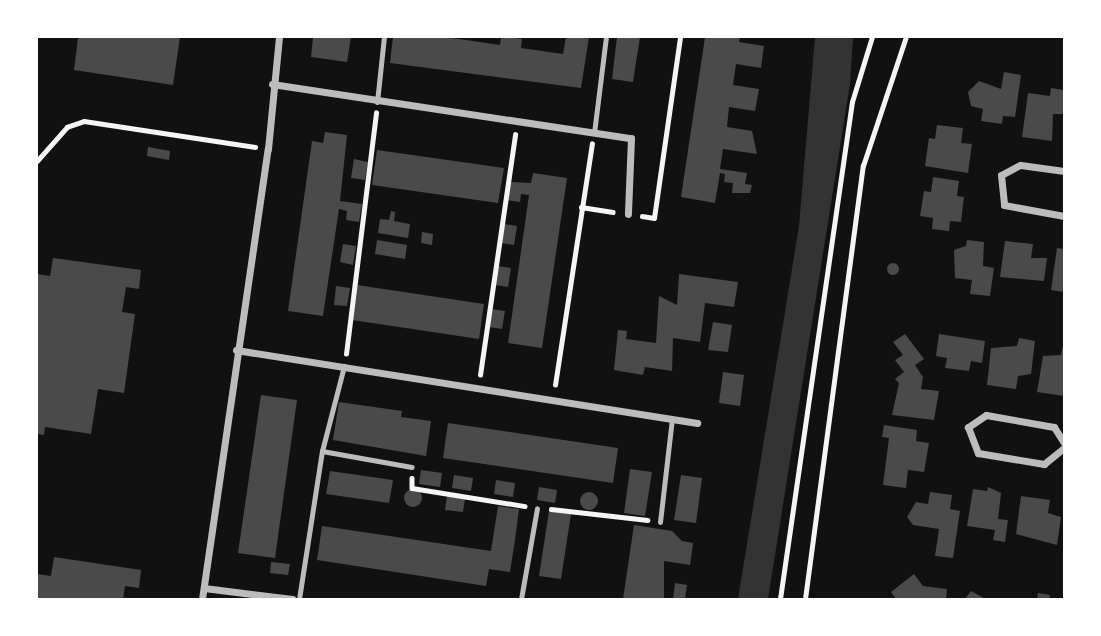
<!DOCTYPE html>
<style>
body{margin:0}
#map{position:relative;width:1101px;height:636px;overflow:hidden;background:#111;font-family:Rubik,sans-serif}
div>[style]{position:absolute}
.water>*{inset:0;background:#333}
.building>*{inset:0;background:#4a4a4a}
.round{border-radius:50%}
.path>*{height:4.5px;margin:-2.25px;padding:0 2.25px;transform-origin:2.25px;border-radius:2.25px;background:#f5f5f5}
.service>*{height:5px;margin:-2.5px;padding:0 2.5px;transform-origin:2.5px;border-radius:2.5px;background:#bcbcbc}
.minor>*{height:7px;margin:-3.5px;padding:0 3.5px;transform-origin:3.5px;border-radius:3.5px;background:#bcbcbc}
span{translate:-50% -50%;white-space:nowrap;text-align:center;line-height:1.15;-webkit-text-stroke:7px #fff;paint-order:stroke}
.frame{position:absolute;inset:0;border:38px solid #fff;pointer-events:none}
</style>
<div id="map">
<div class="water">
<div style="clip-path:polygon(815px 37px,853px 37px,850px 84px,768px 599px,738px 599px,799px 226px)"></div>
</div>
<div class="building">
<div style="clip-path:polygon(78px 37px,180px 37px,173px 85px,74px 70px)"></div>
<div style="clip-path:polygon(313px 37px,351px 37px,347px 62px,311px 57px)"></div>
<div style="clip-path:polygon(393px 37px,445px 37px,500px 45px,501px 37px,509px 37px,522px 39px,521px 48px,563px 54px,566px 37px,589px 37px,581px 88px,390px 63px)"></div>
<div style="clip-path:polygon(617px 37px,640px 37px,633px 82px,612px 79px)"></div>
<div style="clip-path:polygon(705px 37px,740px 37px,739px 42px,764px 46px,761px 68px,736px 64px,733px 85px,759px 89px,755px 111px,729px 107px,727px 127px,752px 131px,757px 154px,723px 149px,720px 169px,747px 173px,745px 184px,752px 185px,750px 193px,732px 193px,733px 183px,724px 182px,725px 174px,720px 173px,715px 203px,681px 197px)"></div>
<div style="clip-path:polygon(1004px 72px,1021px 75px,1015px 117px,1003px 116px,1002px 124px,981px 121px,983px 109px,971px 106px,968px 92px,979px 81px,1001px 89px)"></div>
<div style="clip-path:polygon(1051px 88px,1064px 90px,1064px 114px,1053px 114px,1052px 141px,1022px 137px,1028px 93px,1050px 96px)"></div>
<div style="clip-path:polygon(937px 125px,963px 128px,961px 143px,972px 144px,968px 173px,925px 166px,929px 138px,935px 139px)"></div>
<div style="clip-path:polygon(325px 132px,347px 135px,340px 201px,362px 204px,359px 222px,346px 220px,347px 211px,339px 209px,323px 316px,288px 311px,312px 141px,323px 143px)"></div>
<div style="clip-path:polygon(148px 147px,170px 151px,169px 160px,147px 156px)"></div>
<div style="clip-path:polygon(377px 150px,504px 168px,498px 203px,372px 185px)"></div>
<div style="clip-path:polygon(354px 159px,368px 162px,365px 180px,351px 178px)"></div>
<div style="clip-path:polygon(533px 173px,567px 178px,542px 348px,508px 343px,529px 195px,521px 194px,520px 202px,507px 200px,510px 182px,531px 183px)"></div>
<div style="clip-path:polygon(933px 177px,959px 181px,957px 196px,964px 197px,961px 222px,950px 221px,949px 231px,932px 229px,933px 218px,920px 216px,924px 191px,931px 192px)"></div>
<div style="clip-path:polygon(391px 211px,395px 212px,394px 221px,410px 224px,408px 238px,378px 233px,380px 219px,389px 220px)"></div>
<div style="clip-path:polygon(504px 224px,517px 226px,514px 245px,501px 243px)"></div>
<div style="clip-path:polygon(422px 232px,433px 234px,432px 245px,421px 243px)"></div>
<div style="clip-path:polygon(377px 240px,407px 245px,405px 259px,375px 254px)"></div>
<div style="clip-path:polygon(967px 240px,984px 242px,983px 266px,994px 268px,990px 296px,970px 294px,972px 280px,955px 278px,954px 250px,966px 246px)"></div>
<div style="clip-path:polygon(1005px 241px,1033px 244px,1031px 258px,1047px 258px,1044px 281px,1000px 277px)"></div>
<div style="clip-path:polygon(343px 244px,356px 246px,353px 265px,340px 262px)"></div>
<div style="clip-path:polygon(1057px 248px,1064px 249px,1064px 292px,1051px 290px)"></div>
<div style="clip-path:polygon(53px 258px,141px 270px,139px 289px,126px 287px,122px 312px,135px 314px,124px 393px,98px 389px,91px 434px,45px 427px,44px 435px,37px 434px,37px 274px,50px 276px)"></div>
<div class="round" style="left:887px;top:263px;width:12px;height:12px"></div>
<div style="clip-path:polygon(497px 266px,511px 268px,508px 287px,495px 285px)"></div>
<div style="clip-path:polygon(679px 274px,738px 282px,734px 307px,705px 303px,700px 342px,673px 338px,672px 371px,645px 367px,643px 375px,614px 370px,618px 330px,627px 331px,626px 339px,656px 343px,659px 296px,677px 305px)"></div>
<div style="clip-path:polygon(357px 285px,484px 304px,479px 339px,352px 320px)"></div>
<div style="clip-path:polygon(336px 286px,350px 288px,347px 306px,334px 305px)"></div>
<div style="clip-path:polygon(491px 309px,505px 311px,502px 329px,489px 327px)"></div>
<div style="clip-path:polygon(713px 322px,732px 325px,728px 352px,708px 350px)"></div>
<div style="clip-path:polygon(905px 334px,924px 359px,915px 365px,923px 377px,921px 389px,939px 391px,934px 420px,892px 415px,899px 383px,895px 379px,904px 372px,895px 360px,903px 355px,893px 342px)"></div>
<div style="clip-path:polygon(939px 334px,985px 341px,982px 363px,971px 361px,969px 371px,945px 368px,947px 358px,936px 356px)"></div>
<div style="clip-path:polygon(1019px 338px,1035px 341px,1031px 374px,1018px 376px,1016px 389px,987px 385px,991px 348px,1017px 346px)"></div>
<div style="clip-path:polygon(1064px 341px,1064px 396px,1037px 392px,1043px 356px,1061px 355px)"></div>
<div style="clip-path:polygon(723px 372px,744px 375px,740px 406px,719px 403px)"></div>
<div style="clip-path:polygon(261px 395px,297px 400px,275px 558px,238px 553px)"></div>
<div style="clip-path:polygon(339px 402px,402px 411px,401px 417px,431px 421px,426px 456px,333px 440px)"></div>
<div style="clip-path:polygon(448px 423px,618px 448px,613px 483px,443px 458px)"></div>
<div style="clip-path:polygon(884px 425px,917px 430px,916px 441px,929px 443px,924px 472px,908px 470px,906px 488px,883px 485px,889px 438px,882px 437px)"></div>
<div style="clip-path:polygon(630px 469px,652px 472px,645px 516px,624px 513px)"></div>
<div style="clip-path:polygon(421px 470px,442px 473px,440px 487px,419px 484px)"></div>
<div style="clip-path:polygon(330px 471px,393px 480px,389px 503px,326px 494px)"></div>
<div style="clip-path:polygon(454px 475px,473px 478px,471px 491px,452px 488px)"></div>
<div style="clip-path:polygon(681px 475px,702px 478px,696px 523px,674px 520px)"></div>
<div style="clip-path:polygon(496px 480px,515px 483px,513px 497px,494px 494px)"></div>
<div style="clip-path:polygon(539px 487px,557px 490px,555px 503px,537px 500px)"></div>
<div style="clip-path:polygon(988px 487px,1001px 493px,998px 519px,1008px 520px,1005px 542px,993px 540px,995px 530px,967px 526px,973px 489px,987px 491px)"></div>
<div class="round" style="left:404px;top:489px;width:18px;height:18px"></div>
<div class="round" style="left:580px;top:492px;width:18px;height:18px"></div>
<div style="clip-path:polygon(930px 492px,952px 495px,950px 509px,960px 511px,953px 558px,935px 556px,939px 529px,913px 525px,907px 517px,916px 502px,928px 504px)"></div>
<div style="clip-path:polygon(447px 496px,465px 499px,463px 512px,445px 510px)"></div>
<div style="clip-path:polygon(1021px 496px,1050px 500px,1048px 513px,1061px 517px,1057px 545px,1016px 534px)"></div>
<div style="clip-path:polygon(498px 506px,519px 509px,515px 540px,510px 572px,489px 569px,486px 586px,317px 560px,322px 526px,491px 551px)"></div>
<div style="clip-path:polygon(549px 511px,571px 514px,561px 579px,539px 576px)"></div>
<div style="clip-path:polygon(634px 525px,672px 531px,682px 541px,693px 543px,690px 565px,664px 561px,664px 599px,623px 599px)"></div>
<div style="clip-path:polygon(54px 557px,141px 570px,139px 588px,125px 586px,123px 599px,37px 599px,37px 574px,51px 576px)"></div>
<div style="clip-path:polygon(271px 562px,290px 564px,288px 575px,270px 573px)"></div>
<div style="clip-path:polygon(914px 574px,923px 586px,947px 589px,946px 599px,896px 599px,891px 592px)"></div>
<div style="clip-path:polygon(675px 583px,687px 585px,685px 599px,673px 599px)"></div>
<div style="clip-path:polygon(971px 591px,984px 598px,984px 599px,965px 599px)"></div>
<div style="clip-path:polygon(1038px 593px,1050px 595px,1049px 599px,1037px 599px)"></div>
</div>
<div class="path">
<div style="left:37px;top:161px;width:45px;rotate:-48.6deg"></div>
<div style="left:67px;top:127px;width:18px;rotate:-19deg"></div>
<div style="left:84px;top:121px;width:173px;rotate:8.6deg"></div>
<div style="left:581px;top:207px;width:32px;rotate:9deg"></div>
<div style="left:642px;top:216px;width:12px;rotate:9deg"></div>
<div style="left:654px;top:218px;width:183px;rotate:-81.8deg"></div>
<div style="left:346px;top:354px;width:243px;rotate:-82.9deg"></div>
<div style="left:480px;top:375px;width:243px;rotate:-81.7deg"></div>
<div style="left:555px;top:385px;width:244px;rotate:-81.3deg"></div>
<div style="left:412px;top:478px;width:10px;rotate:90deg"></div>
<div style="left:412px;top:488px;width:114px;rotate:9.1deg"></div>
<div style="left:551px;top:509px;width:97px;rotate:6.5deg"></div>
<div style="left:780px;top:599px;width:502px;rotate:-81.76deg"></div>
<div style="left:852px;top:102px;width:68px;rotate:-72.9deg"></div>
<div style="left:805px;top:599px;width:437px;rotate:-82.4deg"></div>
<div style="left:863px;top:166px;width:136px;rotate:-71.6deg"></div>
</div>
<div class="service">
<div style="left:377px;top:102px;width:65px;rotate:-83.9deg"></div>
<div style="left:594px;top:133px;width:97px;rotate:-82.9deg"></div>
<div style="left:322px;top:451px;width:91px;rotate:10.1deg"></div>
<div style="left:660px;top:522px;width:104px;rotate:-83.4deg"></div>
<div style="left:299px;top:599px;width:150px;rotate:-81.2deg"></div>
<div style="left:322px;top:451px;width:88px;rotate:-75.5deg"></div>
<div style="left:521px;top:599px;width:92px;rotate:-80deg"></div>
</div>
<div class="minor">
<div style="left:272px;top:84px;width:363px;rotate:8.6deg"></div>
<div style="left:631px;top:138px;width:76px;rotate:92.3deg"></div>
<div style="left:1064px;top:171px;width:44px;rotate:-172.2deg"></div>
<div style="left:1020px;top:165px;width:21px;rotate:152deg"></div>
<div style="left:1001px;top:175px;width:30px;rotate:84deg"></div>
<div style="left:1004px;top:205px;width:61px;rotate:10.4deg"></div>
<div style="left:236px;top:350px;width:467px;rotate:9deg"></div>
<div style="left:1064px;top:443px;width:19px;rotate:-122deg"></div>
<div style="left:1054px;top:427px;width:69px;rotate:-170deg"></div>
<div style="left:986px;top:415px;width:22px;rotate:146deg"></div>
<div style="left:968px;top:427px;width:28px;rotate:69deg"></div>
<div style="left:978px;top:453px;width:67px;rotate:9.5deg"></div>
<div style="left:1044px;top:464px;width:26px;rotate:-39deg"></div>
<div style="left:204px;top:588px;width:89px;rotate:7.1deg"></div>
<div style="left:202px;top:599px;width:455px;rotate:-81.7deg"></div>
<div style="left:268px;top:149px;width:113px;rotate:-84.4deg"></div>
</div>
<div class="frame"></div>
</div>
